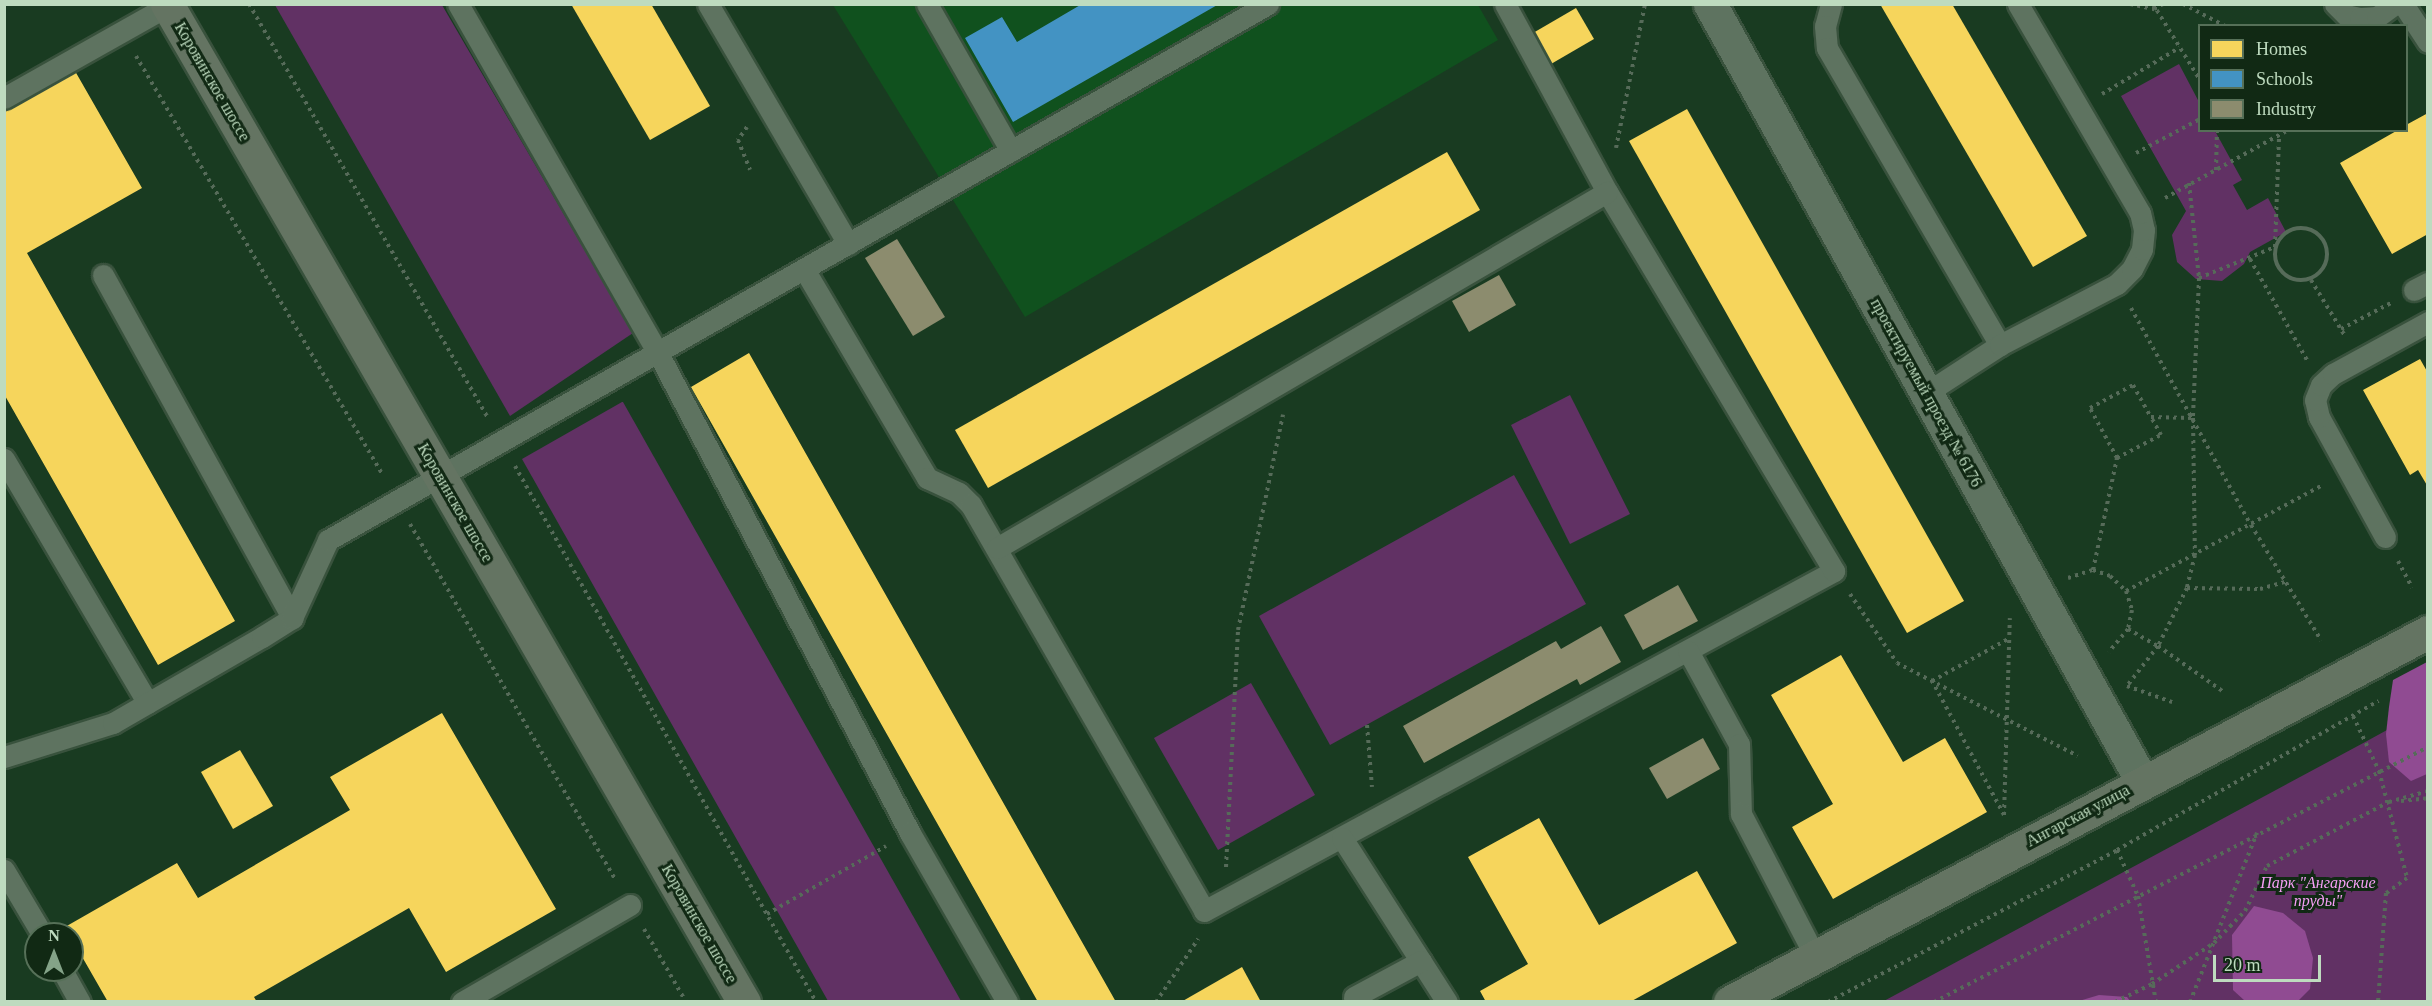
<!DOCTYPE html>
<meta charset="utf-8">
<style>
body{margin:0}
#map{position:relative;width:2432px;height:1006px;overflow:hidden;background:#193b21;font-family:Georgia,serif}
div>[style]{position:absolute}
.built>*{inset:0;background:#10511e}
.green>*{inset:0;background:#613164}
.forest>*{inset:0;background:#904b92}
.homes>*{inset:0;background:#f6d55c}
.schools>*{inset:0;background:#4393c3}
.industry>*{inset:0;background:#8c8c6e}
.path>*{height:4px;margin-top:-2px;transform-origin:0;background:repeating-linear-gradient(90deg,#566b59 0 3px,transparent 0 7.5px)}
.path>.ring{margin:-2px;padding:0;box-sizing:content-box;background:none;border:4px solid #566b59;border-radius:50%}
.roads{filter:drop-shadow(2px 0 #39523d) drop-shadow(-2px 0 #39523d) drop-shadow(0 2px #39523d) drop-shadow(0 -2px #39523d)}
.lane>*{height:21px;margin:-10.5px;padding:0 10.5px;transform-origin:10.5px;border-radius:10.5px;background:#5e7360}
.street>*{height:33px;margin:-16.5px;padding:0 16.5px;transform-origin:16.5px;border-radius:16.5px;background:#5e7360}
.secondary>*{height:33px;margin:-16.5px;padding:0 16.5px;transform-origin:16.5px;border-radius:16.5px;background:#647462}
span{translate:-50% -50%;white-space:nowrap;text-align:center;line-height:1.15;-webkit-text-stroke:6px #112914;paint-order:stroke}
.street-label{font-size:16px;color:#bedbbf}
.park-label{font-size:16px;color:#f69ff6;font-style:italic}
.frame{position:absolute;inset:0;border:6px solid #bedbbf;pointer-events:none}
.legend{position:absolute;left:2198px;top:24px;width:210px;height:108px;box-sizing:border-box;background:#112914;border:2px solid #567058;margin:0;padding:8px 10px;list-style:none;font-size:18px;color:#bedbbf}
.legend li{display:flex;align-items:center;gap:12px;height:30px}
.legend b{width:30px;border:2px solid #567058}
.north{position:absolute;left:24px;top:922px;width:60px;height:60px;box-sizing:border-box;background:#112914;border:2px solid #567058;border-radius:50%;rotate:0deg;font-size:16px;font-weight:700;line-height:24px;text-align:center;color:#bedbbf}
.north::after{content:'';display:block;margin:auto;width:21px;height:27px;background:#84a388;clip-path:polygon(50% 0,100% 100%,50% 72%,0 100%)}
.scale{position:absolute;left:2213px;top:955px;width:108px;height:27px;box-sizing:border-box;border:3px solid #bedbbf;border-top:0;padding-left:8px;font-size:18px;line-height:21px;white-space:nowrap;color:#bedbbf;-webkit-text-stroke:4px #112914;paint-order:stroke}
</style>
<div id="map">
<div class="built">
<div style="clip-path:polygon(833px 5px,1478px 5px,1498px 40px,1025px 317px)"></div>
</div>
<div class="green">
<div style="clip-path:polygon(275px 5px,442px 5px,633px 333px,510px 416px)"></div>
<div style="clip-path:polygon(2179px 64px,2199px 102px,2200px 130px,2215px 131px,2242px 180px,2233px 185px,2247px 210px,2268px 198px,2286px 232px,2250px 252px,2244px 264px,2222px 281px,2196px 279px,2177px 262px,2172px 235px,2186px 211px,2121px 96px)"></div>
<div style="clip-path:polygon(1570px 395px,1630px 514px,1570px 544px,1511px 425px)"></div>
<div style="clip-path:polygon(622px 402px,623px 402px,961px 1001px,828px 1001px,522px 459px)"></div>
<div style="clip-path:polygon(1514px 475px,1586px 604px,1330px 745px,1259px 616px)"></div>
<div style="clip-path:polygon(1251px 683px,1315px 795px,1218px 850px,1154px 738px)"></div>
<div style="clip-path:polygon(2427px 708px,2427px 1001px,1882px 1002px,2367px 741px)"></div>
</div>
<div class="forest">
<div style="clip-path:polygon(2427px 662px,2427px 774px,2411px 781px,2389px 762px,2386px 734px,2389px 707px,2393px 680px)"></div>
<div style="clip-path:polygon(2254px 906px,2283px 913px,2305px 931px,2313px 958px,2310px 989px,2298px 1001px,2245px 1001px,2233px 990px,2232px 935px)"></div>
<div style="clip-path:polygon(2099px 995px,2127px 997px,2130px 1001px,2079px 1001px)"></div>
</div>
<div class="homes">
<div style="clip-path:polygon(571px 4px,651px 4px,710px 106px,650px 140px)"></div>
<div style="clip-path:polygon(1880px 4px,1952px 4px,2087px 236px,2033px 267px)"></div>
<div style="clip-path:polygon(1576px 8px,1594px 39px,1551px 64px,1533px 33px)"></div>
<div style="clip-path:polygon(75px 71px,142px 188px,27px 253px,235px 621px,158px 665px,4px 394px,4px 111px)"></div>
<div style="clip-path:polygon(1687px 109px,1964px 601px,1907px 633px,1629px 141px)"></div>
<div style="clip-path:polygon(2428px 113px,2428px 234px,2392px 254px,2340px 163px,2398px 130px,2406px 130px,2406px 125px)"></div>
<div style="clip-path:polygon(1447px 152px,1480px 210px,988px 488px,955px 430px)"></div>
<div style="clip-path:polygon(749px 353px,1069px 919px,1116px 1002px,1038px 1002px,691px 387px)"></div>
<div style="clip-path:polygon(2420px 359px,2428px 373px,2428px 487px,2418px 470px,2410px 475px,2363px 390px)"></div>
<div style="clip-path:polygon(1841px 655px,1903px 762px,1945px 738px,1987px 812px,1833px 899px,1792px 827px,1833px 804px,1771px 695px)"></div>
<div style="clip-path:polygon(442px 713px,556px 909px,446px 972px,409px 908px,254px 997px,257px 1002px,108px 1002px,65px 927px,177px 863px,198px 898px,350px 810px,330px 777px)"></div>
<div style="clip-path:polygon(240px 750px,273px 806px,233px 829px,201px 772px)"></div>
<div style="clip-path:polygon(1539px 818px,1599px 925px,1697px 871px,1737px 943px,1630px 1002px,1486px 1002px,1480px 991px,1528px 964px,1468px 857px)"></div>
<div style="clip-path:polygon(1242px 967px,1261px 1002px,1181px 1002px)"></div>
</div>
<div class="schools">
<div style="clip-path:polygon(1082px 4px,1219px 4px,1013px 122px,965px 38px,1002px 17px,1017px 42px)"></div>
</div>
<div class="industry">
<div style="clip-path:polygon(897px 239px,945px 317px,913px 336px,865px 258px)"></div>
<div style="clip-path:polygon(1499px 275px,1516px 305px,1469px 332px,1452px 301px)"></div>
<div style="clip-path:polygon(1678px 585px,1698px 621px,1643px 650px,1624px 615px)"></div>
<div style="clip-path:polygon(1601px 626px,1621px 662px,1580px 685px,1577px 679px,1424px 763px,1403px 726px,1556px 641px,1561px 649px)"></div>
<div style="clip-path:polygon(1703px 738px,1720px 769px,1667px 799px,1649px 768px)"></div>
</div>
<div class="path">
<div style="left:249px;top:4px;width:478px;rotate:60deg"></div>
<div style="left:2130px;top:4px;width:25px;rotate:12deg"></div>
<div style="left:2154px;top:9px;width:10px;rotate:-29deg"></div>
<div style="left:2153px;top:4px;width:89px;rotate:58.3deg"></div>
<div style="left:2183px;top:4px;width:47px;rotate:27.6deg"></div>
<div style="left:136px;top:56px;width:486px;rotate:59.5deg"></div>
<div style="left:2102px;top:94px;width:90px;rotate:-30.9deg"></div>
<div style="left:747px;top:127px;width:16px;rotate:125deg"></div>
<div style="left:738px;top:140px;width:32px;rotate:68deg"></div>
<div style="left:1616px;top:148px;width:147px;rotate:-78.6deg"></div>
<div style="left:2136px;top:153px;width:72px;rotate:-28deg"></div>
<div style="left:2216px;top:170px;width:40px;rotate:-88.6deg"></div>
<div style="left:2189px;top:183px;width:96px;rotate:84deg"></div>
<div style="left:2199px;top:278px;width:140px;rotate:92.5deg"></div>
<div style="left:2193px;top:418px;width:137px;rotate:89.2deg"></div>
<div style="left:2195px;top:555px;width:34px;rotate:104deg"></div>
<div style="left:2187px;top:588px;width:65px;rotate:116.6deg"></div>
<div style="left:2158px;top:646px;width:80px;rotate:34.9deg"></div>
<div style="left:2165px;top:198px;width:141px;rotate:-28.9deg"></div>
<div class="ring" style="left:2275px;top:228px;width:48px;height:48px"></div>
<div style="left:2250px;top:259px;width:116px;rotate:60.6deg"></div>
<div style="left:2199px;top:278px;width:82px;rotate:-22.2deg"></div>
<div style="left:2275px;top:247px;width:111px;rotate:-87.9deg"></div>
<div style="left:2311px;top:280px;width:66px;rotate:58.7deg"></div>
<div style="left:2131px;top:308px;width:248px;rotate:61.1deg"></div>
<div style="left:2251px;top:525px;width:135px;rotate:58.7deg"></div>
<div style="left:2341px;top:329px;width:56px;rotate:-27.5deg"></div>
<div style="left:2117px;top:458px;width:50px;rotate:-27.6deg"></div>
<div style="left:2161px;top:435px;width:21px;rotate:-119deg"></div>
<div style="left:515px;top:466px;width:615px;rotate:60.68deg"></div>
<div style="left:410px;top:524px;width:412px;rotate:60deg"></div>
<div style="left:2398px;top:561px;width:30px;rotate:62deg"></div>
<div style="left:2093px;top:570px;width:115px;rotate:-77.9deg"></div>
<div style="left:2117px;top:458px;width:57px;rotate:-118.4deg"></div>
<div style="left:2090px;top:408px;width:49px;rotate:-28.1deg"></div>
<div style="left:2133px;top:385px;width:37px;rotate:61deg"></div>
<div style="left:2151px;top:417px;width:41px;rotate:1.4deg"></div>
<div style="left:2068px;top:578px;width:26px;rotate:-18deg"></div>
<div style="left:2093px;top:570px;width:18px;rotate:19deg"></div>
<div style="left:2110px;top:576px;width:22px;rotate:43deg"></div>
<div style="left:2126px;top:591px;width:20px;rotate:72deg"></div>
<div style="left:2132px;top:610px;width:19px;rotate:102deg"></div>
<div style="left:2128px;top:629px;width:30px;rotate:130deg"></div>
<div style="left:2187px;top:588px;width:73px;rotate:0.8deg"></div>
<div style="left:2260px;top:589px;width:26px;rotate:-16deg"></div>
<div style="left:2126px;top:591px;width:224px;rotate:-28.3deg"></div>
<div style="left:1850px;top:594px;width:83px;rotate:55.7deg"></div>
<div style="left:1897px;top:663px;width:203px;rotate:27.2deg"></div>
<div style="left:2128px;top:629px;width:34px;rotate:30deg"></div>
<div style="left:2158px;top:646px;width:51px;rotate:127.8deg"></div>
<div style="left:2127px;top:686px;width:48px;rotate:19.6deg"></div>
<div style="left:2353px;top:716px;width:61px;rotate:64.7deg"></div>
<div style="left:2379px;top:771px;width:111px;rotate:75.3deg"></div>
<div style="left:2407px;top:878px;width:26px;rotate:144deg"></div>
<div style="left:2386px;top:893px;width:109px;rotate:94.2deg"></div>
<div style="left:1367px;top:725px;width:62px;rotate:85.4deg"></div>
<div style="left:2401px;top:801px;width:27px;rotate:-6deg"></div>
<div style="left:2004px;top:815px;width:152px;rotate:-118.2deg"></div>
<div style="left:1932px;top:681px;width:89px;rotate:-28.9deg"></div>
<div style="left:2004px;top:815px;width:197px;rotate:-88.3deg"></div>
<div style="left:2117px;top:850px;width:51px;rotate:65.5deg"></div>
<div style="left:2138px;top:896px;width:108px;rotate:80.4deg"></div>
<div style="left:1226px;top:867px;width:237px;rotate:-87.1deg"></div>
<div style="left:1238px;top:630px;width:220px;rotate:-78.2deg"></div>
<div style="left:767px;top:914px;width:137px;rotate:-29.7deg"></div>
<div style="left:644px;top:929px;width:84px;rotate:60.1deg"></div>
<div style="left:1156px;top:1002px;width:76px;rotate:-56.3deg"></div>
<div style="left:1828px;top:1002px;width:327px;rotate:-27.7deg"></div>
<div style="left:2117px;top:850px;width:301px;rotate:-29.7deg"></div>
<div style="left:1934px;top:1002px;width:556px;rotate:-27.3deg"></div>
<div style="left:2115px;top:1002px;width:41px;rotate:-25.9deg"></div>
<div style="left:2152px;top:984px;width:74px;rotate:-33.5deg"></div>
<div style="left:2214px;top:943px;width:45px;rotate:-45.9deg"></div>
<div style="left:2245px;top:911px;width:50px;rotate:-63.9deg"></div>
<div style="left:2267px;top:866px;width:138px;rotate:-27.7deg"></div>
<div style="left:2389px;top:802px;width:41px;rotate:-15.8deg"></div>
<div style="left:2190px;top:1002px;width:182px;rotate:-68.4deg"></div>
</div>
<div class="roads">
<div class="lane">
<div style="left:458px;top:4px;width:402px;rotate:60.2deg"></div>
<div style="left:658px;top:353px;width:542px;rotate:62.3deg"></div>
<div style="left:910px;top:833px;width:195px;rotate:60.1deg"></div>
<div style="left:708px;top:4px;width:278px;rotate:59.7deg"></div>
<div style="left:927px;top:4px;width:169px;rotate:60.3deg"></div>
<div style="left:1505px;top:4px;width:214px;rotate:61.5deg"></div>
<div style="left:1831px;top:4px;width:23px;rotate:105deg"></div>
<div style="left:1825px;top:26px;width:22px;rotate:85deg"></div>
<div style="left:1827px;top:48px;width:344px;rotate:59.8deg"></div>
<div style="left:2335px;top:4px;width:16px;rotate:45deg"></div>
<div style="left:2346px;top:15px;width:14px;rotate:12deg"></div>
<div style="left:2360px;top:18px;width:17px;rotate:-3deg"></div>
<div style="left:2377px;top:17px;width:22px;rotate:-36deg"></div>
<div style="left:2403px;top:4px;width:45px;rotate:56.7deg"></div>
<div style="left:4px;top:98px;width:187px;rotate:-29.4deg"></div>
<div style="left:804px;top:269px;width:243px;rotate:59.5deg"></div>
<div style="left:927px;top:478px;width:35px;rotate:25deg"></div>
<div style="left:959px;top:493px;width:17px;rotate:45deg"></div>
<div style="left:971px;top:505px;width:468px;rotate:60.1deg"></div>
<div style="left:1204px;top:911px;width:716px;rotate:-28.35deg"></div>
<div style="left:1834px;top:571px;width:442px;rotate:-120.9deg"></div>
<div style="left:1607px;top:192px;width:706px;rotate:149.73deg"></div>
<div style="left:103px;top:275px;width:392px;rotate:61.1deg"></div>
<div style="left:2414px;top:290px;width:16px;rotate:-27deg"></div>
<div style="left:1926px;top:393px;width:88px;rotate:-33deg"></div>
<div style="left:2000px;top:345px;width:132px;rotate:-27.5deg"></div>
<div style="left:2117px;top:284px;width:21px;rotate:-45deg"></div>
<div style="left:2132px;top:269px;width:22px;rotate:-63deg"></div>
<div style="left:2142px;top:249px;width:19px;rotate:-84deg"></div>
<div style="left:2144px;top:230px;width:17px;rotate:-103deg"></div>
<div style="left:2140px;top:213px;width:242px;rotate:-120.3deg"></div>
<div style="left:4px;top:459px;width:283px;rotate:59.5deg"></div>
<div style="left:2385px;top:537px;width:137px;rotate:-118.8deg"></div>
<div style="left:2319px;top:417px;width:17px;rotate:-103deg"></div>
<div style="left:2315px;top:400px;width:16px;rotate:-68deg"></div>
<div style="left:2321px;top:385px;width:16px;rotate:-43deg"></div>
<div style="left:2333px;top:374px;width:108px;rotate:-28.7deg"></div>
<div style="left:1688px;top:651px;width:106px;rotate:61.3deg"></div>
<div style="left:1739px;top:744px;width:70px;rotate:88.4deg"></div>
<div style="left:1741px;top:814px;width:160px;rotate:62.5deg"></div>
<div style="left:4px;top:757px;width:114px;rotate:-17.3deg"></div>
<div style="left:113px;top:723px;width:172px;rotate:-30deg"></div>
<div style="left:262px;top:637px;width:36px;rotate:-32deg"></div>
<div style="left:292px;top:618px;width:86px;rotate:-65.2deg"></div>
<div style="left:328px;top:540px;width:1082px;rotate:-29.69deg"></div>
<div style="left:1342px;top:838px;width:195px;rotate:57.4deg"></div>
<div style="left:4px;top:870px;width:74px;rotate:59.3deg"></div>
<div style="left:62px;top:970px;width:37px;rotate:61deg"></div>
<div style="left:1354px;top:997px;width:76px;rotate:-28.2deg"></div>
<div style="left:462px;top:1002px;width:194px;rotate:-30deg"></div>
</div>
<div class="street">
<div style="left:1710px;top:4px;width:889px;rotate:60.93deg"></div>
</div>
<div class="secondary">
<div style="left:167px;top:4px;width:1153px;rotate:59.97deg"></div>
<div style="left:1730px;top:1002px;width:790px;rotate:-27.93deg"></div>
</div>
</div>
<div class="street-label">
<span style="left:212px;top:82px;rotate:60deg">Коровинское шоссе</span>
<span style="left:1926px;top:393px;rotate:61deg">проектируемый проезд № 6176</span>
<span style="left:455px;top:503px;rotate:60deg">Коровинское шоссе</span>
<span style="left:2078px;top:816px;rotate:-28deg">Ангарская улица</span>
<span style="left:699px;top:924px;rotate:60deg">Коровинское шоссе</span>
</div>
<div class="park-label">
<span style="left:2318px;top:892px">Парк "Ангарские<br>пруды"</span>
</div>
<div class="frame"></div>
<ul class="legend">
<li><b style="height:16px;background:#f6d55c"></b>Homes</li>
<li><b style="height:16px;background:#4393c3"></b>Schools</li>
<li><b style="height:16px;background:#8c8c6e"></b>Industry</li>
</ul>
<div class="north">N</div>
<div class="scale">20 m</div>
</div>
